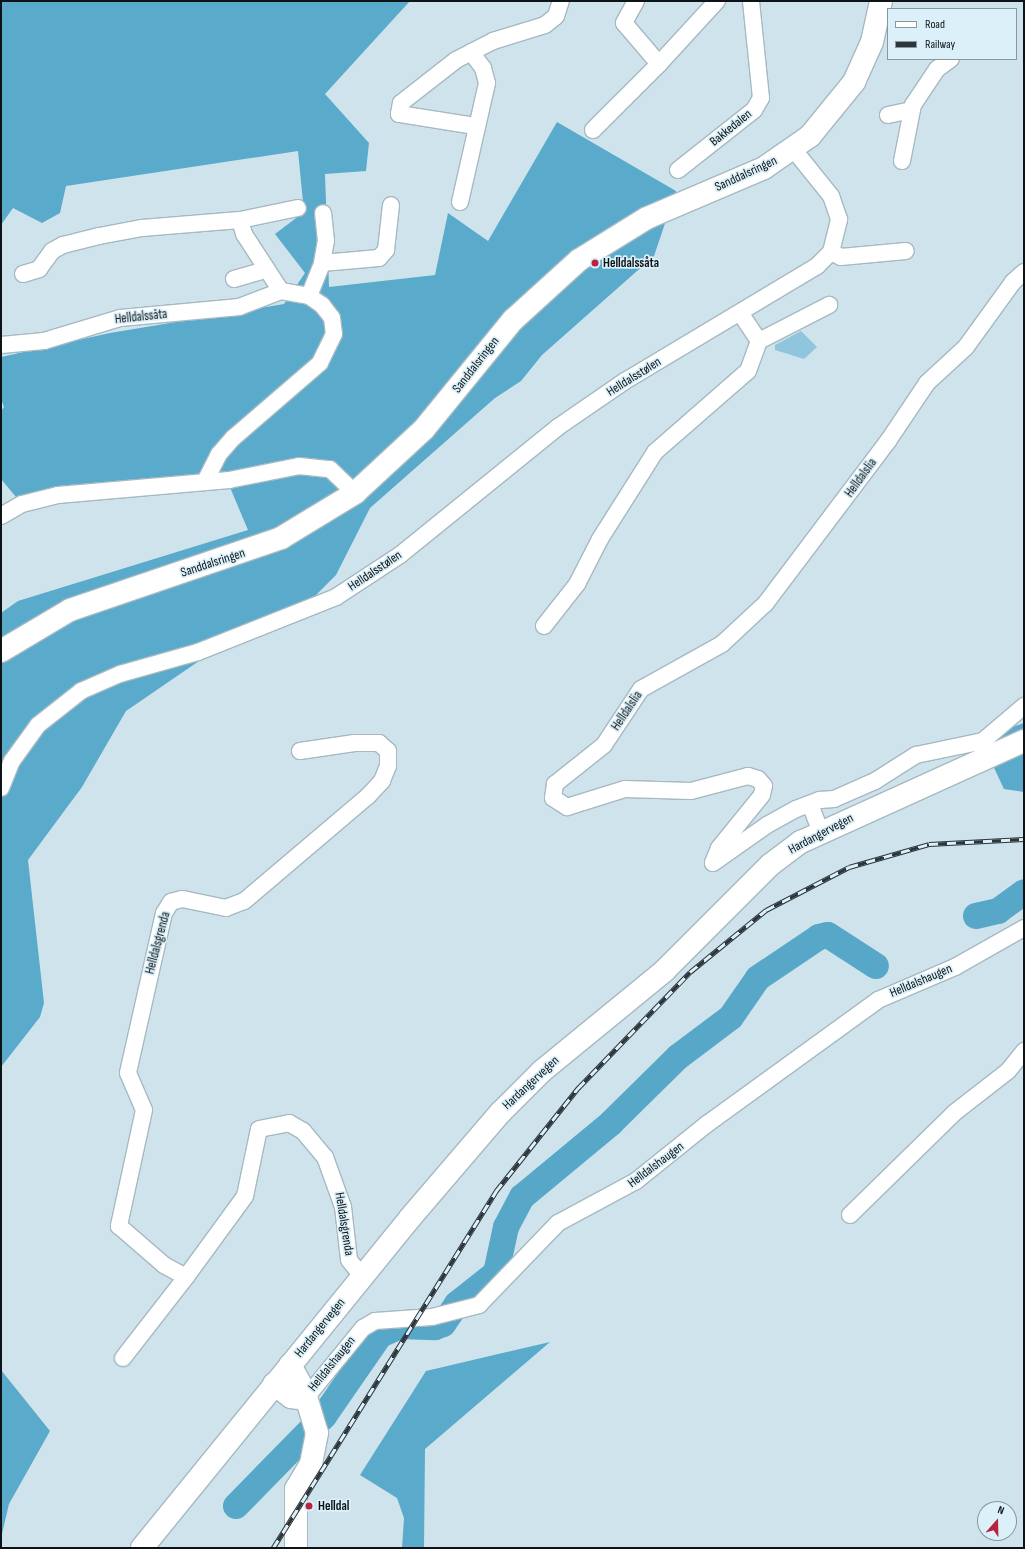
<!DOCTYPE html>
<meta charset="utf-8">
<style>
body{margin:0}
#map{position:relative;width:1025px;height:1549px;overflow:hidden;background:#cfe3ec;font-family:"Sofia Sans Condensed",sans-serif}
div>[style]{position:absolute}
.green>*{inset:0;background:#90c6dd}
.forest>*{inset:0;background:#5aaacb}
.river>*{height:26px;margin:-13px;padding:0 13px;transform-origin:13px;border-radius:13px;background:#57a7c8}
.roads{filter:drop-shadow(1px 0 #a6b9c1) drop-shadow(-1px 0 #a6b9c1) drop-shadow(0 1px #a6b9c1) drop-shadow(0 -1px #a6b9c1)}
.street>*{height:16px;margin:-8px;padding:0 8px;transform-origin:8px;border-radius:8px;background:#fff}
.secondary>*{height:22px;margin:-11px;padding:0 11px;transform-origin:11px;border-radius:11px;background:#fff}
.primary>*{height:22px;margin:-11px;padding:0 11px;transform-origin:11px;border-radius:11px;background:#fff}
.rail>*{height:4.5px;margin-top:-2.25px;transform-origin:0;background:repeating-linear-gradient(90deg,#dcf0f9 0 9px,#2c3539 0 18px);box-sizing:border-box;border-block:1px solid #2c3539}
.dots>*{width:11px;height:11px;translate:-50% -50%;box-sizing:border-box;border:2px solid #dcf0f9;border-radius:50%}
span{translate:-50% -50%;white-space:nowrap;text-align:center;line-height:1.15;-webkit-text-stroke:3.5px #dcf0f9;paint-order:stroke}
.street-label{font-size:13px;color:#0d1417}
.poi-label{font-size:13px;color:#0d1417;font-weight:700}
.left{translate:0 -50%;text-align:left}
.frame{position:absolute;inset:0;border:2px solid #0d1417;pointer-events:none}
.legend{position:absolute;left:887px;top:8px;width:130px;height:52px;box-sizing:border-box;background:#dcf0f9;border:1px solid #89989f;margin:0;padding:5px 7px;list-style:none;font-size:12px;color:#0d1417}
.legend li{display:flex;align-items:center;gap:8px;height:20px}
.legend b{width:20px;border:1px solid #89989f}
.north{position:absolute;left:977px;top:1501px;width:40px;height:40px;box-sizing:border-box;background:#dcf0f9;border:1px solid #89989f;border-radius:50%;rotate:20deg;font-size:11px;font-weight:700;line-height:16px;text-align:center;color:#0d1417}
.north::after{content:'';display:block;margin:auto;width:14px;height:18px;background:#b6243f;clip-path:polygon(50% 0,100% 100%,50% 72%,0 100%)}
</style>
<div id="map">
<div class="green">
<div style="clip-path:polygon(801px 331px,817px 347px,804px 359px,775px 350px,775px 345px)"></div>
</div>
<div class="forest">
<div style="clip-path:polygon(1px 1px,410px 1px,325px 94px,369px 143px,366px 171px,325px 174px,329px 287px,435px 275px,448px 213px,488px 241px,557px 122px,676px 191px,654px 256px,542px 355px,521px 381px,495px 398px,370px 508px,336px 575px,292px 619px,221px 646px,126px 711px,82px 787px,28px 860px,44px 1003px,40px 1017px,1px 1067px,1px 613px,18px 601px,248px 530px,229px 485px,16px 497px,1px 479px,1px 411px,4px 407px,1px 399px,1px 357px,110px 333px,284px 304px,305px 273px,275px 234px,304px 212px,298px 151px,66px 186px,60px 213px,42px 223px,13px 208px,1px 225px)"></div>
<div style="clip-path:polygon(1024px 723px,1024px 792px,1004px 789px,980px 738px)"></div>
<div style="clip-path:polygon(550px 1342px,425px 1449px,424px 1548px,402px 1548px,404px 1518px,397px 1498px,360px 1475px,426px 1371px)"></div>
<div style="clip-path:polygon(1px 1370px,50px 1431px,9px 1504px,1px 1538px)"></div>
</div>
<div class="river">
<div style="left:976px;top:916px;width:23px;rotate:-13deg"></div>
<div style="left:998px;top:911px;width:32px;rotate:-36deg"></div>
<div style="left:236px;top:1506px;width:126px;rotate:-45.6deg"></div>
<div style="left:324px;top:1416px;width:98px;rotate:-55.3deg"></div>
<div style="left:380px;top:1335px;width:22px;rotate:-24deg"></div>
<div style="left:400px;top:1326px;width:35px;rotate:2deg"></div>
<div style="left:435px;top:1327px;width:9px;rotate:-21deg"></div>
<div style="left:443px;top:1324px;width:24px;rotate:-55deg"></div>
<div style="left:457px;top:1304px;width:50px;rotate:-38.5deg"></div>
<div style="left:496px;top:1273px;width:47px;rotate:-77.7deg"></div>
<div style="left:506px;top:1227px;width:34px;rotate:-62deg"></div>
<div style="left:522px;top:1197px;width:116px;rotate:-39.7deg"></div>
<div style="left:611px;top:1123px;width:94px;rotate:-44.6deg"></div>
<div style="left:678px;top:1057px;width:66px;rotate:-37deg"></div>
<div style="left:731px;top:1017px;width:47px;rotate:-55.3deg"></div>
<div style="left:758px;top:978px;width:73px;rotate:-33.9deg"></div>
<div style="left:819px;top:937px;width:9px;rotate:-13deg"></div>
<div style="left:828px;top:935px;width:57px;rotate:32.9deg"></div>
</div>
<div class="roads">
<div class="street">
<div style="left:636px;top:1px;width:25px;rotate:119deg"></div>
<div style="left:624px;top:23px;width:54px;rotate:49.5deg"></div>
<div style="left:659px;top:64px;width:86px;rotate:-47.4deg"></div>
<div style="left:888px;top:115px;width:24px;rotate:-12deg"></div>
<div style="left:475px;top:126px;width:77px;rotate:-171deg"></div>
<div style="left:399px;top:114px;width:11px;rotate:-80deg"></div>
<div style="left:401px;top:103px;width:70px;rotate:-38deg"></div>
<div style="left:456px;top:60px;width:42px;rotate:-27.2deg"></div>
<div style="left:493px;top:41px;width:54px;rotate:-17.1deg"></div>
<div style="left:545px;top:25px;width:14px;rotate:-39deg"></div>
<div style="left:556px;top:16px;width:16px;rotate:-72deg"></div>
<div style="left:593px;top:130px;width:93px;rotate:-45deg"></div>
<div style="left:902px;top:161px;width:57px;rotate:-78.9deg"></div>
<div style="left:913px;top:105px;width:43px;rotate:-56.3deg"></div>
<div style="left:937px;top:69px;width:17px;rotate:-36deg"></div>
<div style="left:678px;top:170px;width:97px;rotate:-38.3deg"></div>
<div style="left:754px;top:110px;width:14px;rotate:-60deg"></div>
<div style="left:761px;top:98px;width:98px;rotate:-95.9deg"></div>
<div style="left:460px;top:202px;width:122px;rotate:-77.2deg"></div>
<div style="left:487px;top:83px;width:16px;rotate:-105deg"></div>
<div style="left:483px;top:68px;width:20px;rotate:-127deg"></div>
<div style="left:240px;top:220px;width:59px;rotate:-11.7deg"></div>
<div style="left:831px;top:252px;width:11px;rotate:27deg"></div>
<div style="left:841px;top:257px;width:65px;rotate:-5.3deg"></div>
<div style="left:322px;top:263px;width:22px;rotate:-80deg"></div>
<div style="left:326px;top:241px;width:28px;rotate:-96deg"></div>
<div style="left:1024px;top:272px;width:15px;rotate:138deg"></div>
<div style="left:1013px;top:282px;width:80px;rotate:125.9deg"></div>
<div style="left:966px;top:347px;width:53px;rotate:137.3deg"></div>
<div style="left:927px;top:383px;width:70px;rotate:123.9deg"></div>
<div style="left:888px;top:441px;width:203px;rotate:127deg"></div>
<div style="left:766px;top:603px;width:60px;rotate:137deg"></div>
<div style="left:722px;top:644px;width:93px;rotate:150.9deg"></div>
<div style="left:641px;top:689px;width:67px;rotate:123.5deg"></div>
<div style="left:604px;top:745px;width:63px;rotate:141.5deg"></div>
<div style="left:555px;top:784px;width:14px;rotate:98deg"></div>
<div style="left:553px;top:798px;width:17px;rotate:33deg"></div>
<div style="left:567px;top:807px;width:61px;rotate:-17.2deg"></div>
<div style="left:625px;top:789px;width:66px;rotate:1.7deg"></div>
<div style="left:691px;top:791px;width:59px;rotate:-14.7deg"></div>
<div style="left:748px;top:776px;width:10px;rotate:17deg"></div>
<div style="left:758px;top:779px;width:9px;rotate:49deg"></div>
<div style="left:764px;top:786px;width:9px;rotate:103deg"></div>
<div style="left:762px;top:795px;width:68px;rotate:129.1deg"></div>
<div style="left:719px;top:848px;width:16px;rotate:112deg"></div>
<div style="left:713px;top:863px;width:66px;rotate:-35.1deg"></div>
<div style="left:767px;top:825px;width:33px;rotate:-29deg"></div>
<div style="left:796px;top:809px;width:26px;rotate:-21deg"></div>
<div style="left:820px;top:800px;width:14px;rotate:-4deg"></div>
<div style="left:834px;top:799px;width:45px;rotate:-23.7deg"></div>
<div style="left:875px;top:781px;width:49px;rotate:-32.4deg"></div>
<div style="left:916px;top:755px;width:68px;rotate:-11.8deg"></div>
<div style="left:983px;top:741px;width:54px;rotate:-40.5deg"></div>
<div style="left:23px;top:274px;width:17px;rotate:-17deg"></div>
<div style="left:39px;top:269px;width:22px;rotate:-54deg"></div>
<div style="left:52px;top:251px;width:13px;rotate:-29deg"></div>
<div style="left:63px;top:245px;width:37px;rotate:-14deg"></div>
<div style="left:99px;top:236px;width:44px;rotate:-10.5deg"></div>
<div style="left:142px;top:228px;width:98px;rotate:-4.7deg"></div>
<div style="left:240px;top:220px;width:15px;rotate:74deg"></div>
<div style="left:244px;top:234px;width:68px;rotate:57deg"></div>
<div style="left:234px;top:279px;width:33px;rotate:-16deg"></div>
<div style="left:309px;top:296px;width:35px;rotate:-68deg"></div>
<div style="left:322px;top:263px;width:57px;rotate:-5deg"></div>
<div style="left:379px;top:258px;width:11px;rotate:-49deg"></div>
<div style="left:386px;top:250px;width:45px;rotate:-83.7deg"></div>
<div style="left:759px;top:341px;width:79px;rotate:-27.2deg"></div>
<div style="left:1px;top:345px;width:43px;rotate:-5.3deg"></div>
<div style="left:44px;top:341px;width:79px;rotate:-16.8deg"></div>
<div style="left:120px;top:318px;width:120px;rotate:-5.3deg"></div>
<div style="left:239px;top:307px;width:45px;rotate:-20.9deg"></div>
<div style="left:281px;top:291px;width:28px;rotate:10deg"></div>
<div style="left:309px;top:296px;width:16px;rotate:35deg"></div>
<div style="left:322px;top:305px;width:16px;rotate:52deg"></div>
<div style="left:332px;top:318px;width:16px;rotate:83deg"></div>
<div style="left:334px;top:334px;width:32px;rotate:116deg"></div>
<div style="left:320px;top:363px;width:115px;rotate:139.2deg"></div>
<div style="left:233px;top:438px;width:21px;rotate:131deg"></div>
<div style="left:219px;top:454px;width:31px;rotate:117deg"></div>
<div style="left:1px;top:516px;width:24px;rotate:-30deg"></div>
<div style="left:22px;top:504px;width:37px;rotate:-14deg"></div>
<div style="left:58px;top:495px;width:172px;rotate:-5deg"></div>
<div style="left:229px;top:480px;width:71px;rotate:-11.3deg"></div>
<div style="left:299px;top:466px;width:31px;rotate:6deg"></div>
<div style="left:330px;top:469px;width:35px;rotate:44deg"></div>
<div style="left:544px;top:626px;width:53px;rotate:-51.8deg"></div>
<div style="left:577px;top:584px;width:51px;rotate:-62.9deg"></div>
<div style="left:600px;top:539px;width:103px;rotate:-57.7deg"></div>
<div style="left:655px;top:452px;width:123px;rotate:-41.1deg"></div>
<div style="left:748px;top:371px;width:32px;rotate:-70deg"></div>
<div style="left:759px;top:341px;width:34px;rotate:-124deg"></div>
<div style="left:300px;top:751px;width:55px;rotate:-8.4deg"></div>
<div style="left:354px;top:743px;width:25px"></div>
<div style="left:379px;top:743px;width:12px;rotate:42deg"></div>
<div style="left:388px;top:751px;width:15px;rotate:90deg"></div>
<div style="left:388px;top:766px;width:16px;rotate:112deg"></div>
<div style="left:382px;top:781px;width:21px;rotate:133deg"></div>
<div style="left:368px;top:796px;width:162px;rotate:139.7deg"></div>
<div style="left:244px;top:901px;width:19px;rotate:159deg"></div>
<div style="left:226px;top:908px;width:45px;rotate:-168.4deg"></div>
<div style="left:182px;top:899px;width:11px;rotate:165deg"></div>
<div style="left:171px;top:902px;width:13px;rotate:122deg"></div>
<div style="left:164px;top:913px;width:164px;rotate:102.7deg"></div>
<div style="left:128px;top:1073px;width:40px;rotate:66.6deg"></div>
<div style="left:144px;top:1110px;width:119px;rotate:102.2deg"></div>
<div style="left:119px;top:1226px;width:60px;rotate:40.9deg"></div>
<div style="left:164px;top:1265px;width:25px;rotate:29deg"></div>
<div style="left:186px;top:1277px;width:100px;rotate:-53.9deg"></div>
<div style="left:245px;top:1196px;width:68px;rotate:-78.2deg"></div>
<div style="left:259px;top:1129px;width:31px;rotate:-11deg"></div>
<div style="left:289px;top:1123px;width:16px;rotate:30deg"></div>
<div style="left:303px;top:1131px;width:34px;rotate:50deg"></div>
<div style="left:325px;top:1157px;width:53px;rotate:70.2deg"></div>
<div style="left:343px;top:1207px;width:53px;rotate:83.5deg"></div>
<div style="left:349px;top:1260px;width:21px;rotate:51deg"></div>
<div style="left:1px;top:788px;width:29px;rotate:-68deg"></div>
<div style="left:12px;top:761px;width:44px;rotate:-54.2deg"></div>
<div style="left:38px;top:725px;width:55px;rotate:-38.3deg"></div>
<div style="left:81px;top:691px;width:43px;rotate:-23.6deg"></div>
<div style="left:120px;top:674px;width:81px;rotate:-15.8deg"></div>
<div style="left:198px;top:652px;width:149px;rotate:-21.7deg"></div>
<div style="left:336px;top:597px;width:77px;rotate:-33.3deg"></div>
<div style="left:400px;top:555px;width:203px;rotate:-39deg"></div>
<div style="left:558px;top:427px;width:81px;rotate:-34.5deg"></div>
<div style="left:625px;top:381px;width:224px;rotate:-30.9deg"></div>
<div style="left:817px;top:266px;width:20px;rotate:-45deg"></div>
<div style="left:831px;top:252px;width:34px;rotate:-76deg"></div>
<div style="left:839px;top:219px;width:24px;rotate:-109deg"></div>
<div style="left:831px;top:196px;width:59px;rotate:-128.8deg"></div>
<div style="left:810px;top:804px;width:30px;rotate:69deg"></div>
<div style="left:850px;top:1215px;width:146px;rotate:-44.4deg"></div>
<div style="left:954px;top:1113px;width:68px;rotate:-37.9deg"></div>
<div style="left:1008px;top:1071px;width:26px;rotate:-51deg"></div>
<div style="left:123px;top:1358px;width:103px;rotate:-52.1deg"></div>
<div style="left:305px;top:1399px;width:92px;rotate:-50.8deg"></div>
<div style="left:363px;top:1328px;width:14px;rotate:-30deg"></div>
<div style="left:375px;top:1321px;width:57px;rotate:-4deg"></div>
<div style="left:432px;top:1317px;width:49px;rotate:-14.3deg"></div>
<div style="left:479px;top:1305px;width:114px;rotate:-46.1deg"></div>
<div style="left:558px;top:1223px;width:89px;rotate:-28.3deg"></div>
<div style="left:636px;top:1181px;width:91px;rotate:-38.8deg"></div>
<div style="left:707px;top:1124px;width:211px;rotate:-35.9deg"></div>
<div style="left:878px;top:1000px;width:84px;rotate:-23.2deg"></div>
<div style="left:955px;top:967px;width:79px;rotate:-29.5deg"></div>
</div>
<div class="secondary">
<div style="left:1px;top:651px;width:80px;rotate:-30.7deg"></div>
<div style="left:70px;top:610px;width:223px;rotate:-18.8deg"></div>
<div style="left:281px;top:538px;width:87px;rotate:-31.3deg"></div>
<div style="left:355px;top:493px;width:94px;rotate:-42.8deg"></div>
<div style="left:424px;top:429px;width:141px;rotate:-50.8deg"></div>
<div style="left:513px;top:320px;width:89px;rotate:-42.3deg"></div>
<div style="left:579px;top:260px;width:80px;rotate:-31.7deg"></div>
<div style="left:647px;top:218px;width:127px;rotate:-23.1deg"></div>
<div style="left:764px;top:168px;width:56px;rotate:-34.8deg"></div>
<div style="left:810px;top:136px;width:70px;rotate:-50.8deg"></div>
<div style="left:854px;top:82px;width:44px;rotate:-65.8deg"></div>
<div style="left:872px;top:42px;width:42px;rotate:-77.6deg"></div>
<div style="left:290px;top:1365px;width:29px;rotate:61deg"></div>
<div style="left:304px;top:1390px;width:45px;rotate:73.2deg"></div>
<div style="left:317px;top:1433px;width:32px;rotate:101deg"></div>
<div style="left:311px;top:1464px;width:29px;rotate:121deg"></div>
<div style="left:296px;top:1489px;width:59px;rotate:90deg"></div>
<div style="left:274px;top:1384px;width:21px;rotate:37deg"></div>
<div style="left:291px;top:1397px;width:14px;rotate:8deg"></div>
</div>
<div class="primary">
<div style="left:142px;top:1548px;width:425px;rotate:-50.9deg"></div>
<div style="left:410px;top:1218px;width:140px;rotate:-49.4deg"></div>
<div style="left:501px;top:1112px;width:58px;rotate:-45deg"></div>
<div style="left:542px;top:1071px;width:158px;rotate:-39.3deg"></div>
<div style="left:664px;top:971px;width:150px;rotate:-45deg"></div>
<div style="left:770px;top:865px;width:39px;rotate:-37deg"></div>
<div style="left:801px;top:842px;width:245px;rotate:-24.4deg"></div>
</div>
</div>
<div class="rail">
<div style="left:273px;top:1548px;width:421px;rotate:-58deg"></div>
<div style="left:496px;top:1191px;width:132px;rotate:-51.5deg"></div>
<div style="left:578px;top:1088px;width:161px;rotate:-46deg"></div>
<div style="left:690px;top:972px;width:98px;rotate:-39.2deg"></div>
<div style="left:766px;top:910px;width:93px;rotate:-27.4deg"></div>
<div style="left:849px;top:867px;width:83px;rotate:-16deg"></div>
<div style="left:929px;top:844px;width:95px;rotate:-3deg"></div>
</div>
<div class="dots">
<div style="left:595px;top:263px;background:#b6243f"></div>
<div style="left:309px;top:1506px;background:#b6243f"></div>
</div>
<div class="street-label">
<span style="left:731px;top:128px;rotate:-39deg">Bakkedalen</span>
<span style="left:746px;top:174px;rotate:-25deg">Sanddalsringen</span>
<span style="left:141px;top:317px;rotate:-6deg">Helldalssåta</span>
<span style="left:476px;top:365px;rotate:-52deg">Sanddalsringen</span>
<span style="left:634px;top:377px;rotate:-32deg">Helldalsstølen</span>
<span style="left:861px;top:478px;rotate:-54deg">Helldalslia</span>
<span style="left:213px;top:563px;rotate:-18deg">Sanddalsringen</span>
<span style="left:375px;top:571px;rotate:-34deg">Helldalsstølen</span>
<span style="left:627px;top:711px;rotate:-56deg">Helldalslia</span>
<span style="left:821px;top:834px;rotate:-28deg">Hardangervegen</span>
<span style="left:158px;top:943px;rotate:-75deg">Helldalsgrenda</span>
<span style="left:921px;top:981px;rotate:-23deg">Helldalshaugen</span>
<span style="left:531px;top:1083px;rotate:-43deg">Hardangervegen</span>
<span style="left:656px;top:1165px;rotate:-37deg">Helldalshaugen</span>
<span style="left:344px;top:1224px;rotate:81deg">Helldalsgrenda</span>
<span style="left:320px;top:1328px;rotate:-51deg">Hardangervegen</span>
<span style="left:332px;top:1364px;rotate:-51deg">Helldalshaugen</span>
</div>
<div class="poi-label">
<span class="left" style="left:603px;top:263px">Helldalssåta</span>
<span class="left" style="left:318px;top:1506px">Helldal</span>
</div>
<div class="frame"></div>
<ul class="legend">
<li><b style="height:5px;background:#fff"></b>Road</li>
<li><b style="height:5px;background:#2c3539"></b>Railway</li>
</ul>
<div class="north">N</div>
</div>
